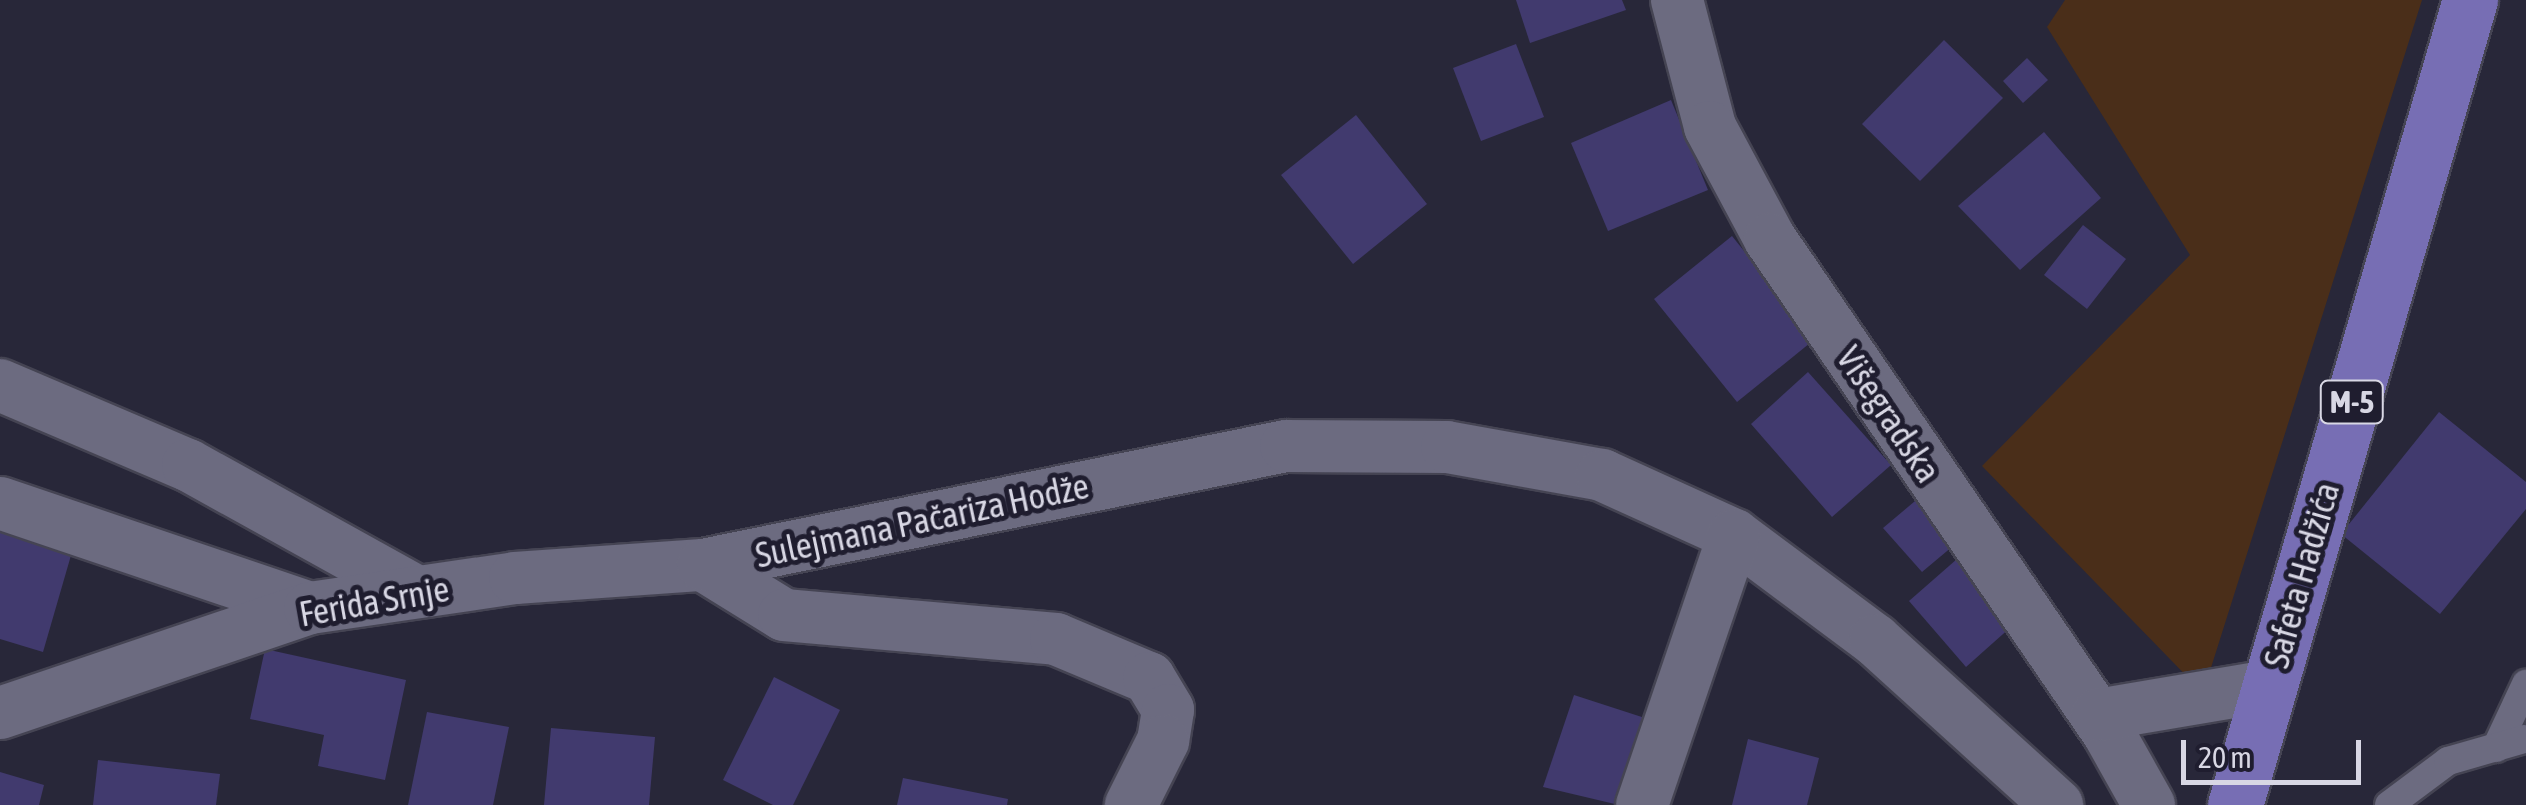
<!DOCTYPE html>
<meta charset="utf-8">
<style>
body{margin:0}
#map{position:relative;width:2526px;height:805px;overflow:hidden;background:#282739;font-family:"Asap Condensed",sans-serif}
div>[style]{position:absolute}
.green>*{inset:0;background:#4a2e19}
.building>*{inset:0;background:#413a6e}
.roads{filter:drop-shadow(2px 0 #454453) drop-shadow(-2px 0 #454453) drop-shadow(0 2px #454453) drop-shadow(0 -2px #454453)}
.service>*{height:28px;margin:-14px;padding:0 14px;transform-origin:14px;border-radius:14px;background:#6c6b80}
.minor>*{height:52px;margin:-26px;padding:0 26px;transform-origin:26px;border-radius:26px;background:#6c6b80}
.primary>*{height:55px;margin:-27.5px;padding:0 27.5px;transform-origin:27.5px;border-radius:27.5px;background:#776eb4}
span{translate:-50% -50%;white-space:nowrap;text-align:center;line-height:1.15;-webkit-text-stroke:10px #1f1d2f;paint-order:stroke}
.shield-label span{padding:2px 8px;background:#1f1d2f;border:2px solid;border-radius:8px;-webkit-text-stroke-width:0}
.shield-label{font-size:32px;color:#d8d7e4;font-weight:700}
.street-label{font-size:35px;color:#d8d7e4}
.scale{position:absolute;left:2181px;top:740px;width:180px;height:45px;box-sizing:border-box;border:5px solid #d8d7e4;border-top:0;padding-left:12px;font-size:30px;line-height:35px;white-space:nowrap;color:#d8d7e4;-webkit-text-stroke:8px #1f1d2f;paint-order:stroke}
</style>
<div id="map">
<div class="green">
<div style="clip-path:polygon(2065px 0,2422px 0,2203px 693px,1982px 466px,2190px 255px,2047px 27px)"></div>
</div>
<div class="building">
<div style="clip-path:polygon(1516px 0,1622px 0,1626px 10px,1530px 43px)"></div>
<div style="clip-path:polygon(1944px 40px,2003px 98px,1920px 181px,1862px 124px)"></div>
<div style="clip-path:polygon(1516px 44px,1544px 117px,1481px 141px,1453px 68px)"></div>
<div style="clip-path:polygon(2027px 58px,2048px 80px,2023px 103px,2003px 81px)"></div>
<div style="clip-path:polygon(1671px 100px,1708px 190px,1608px 231px,1571px 143px)"></div>
<div style="clip-path:polygon(1356px 115px,1427px 204px,1353px 264px,1281px 175px)"></div>
<div style="clip-path:polygon(2044px 132px,2101px 198px,2020px 270px,1958px 206px)"></div>
<div style="clip-path:polygon(2083px 225px,2126px 259px,2087px 309px,2044px 275px)"></div>
<div style="clip-path:polygon(1732px 236px,1815px 339px,1737px 402px,1654px 299px)"></div>
<div style="clip-path:polygon(1808px 372px,1891px 465px,1832px 517px,1751px 424px)"></div>
<div style="clip-path:polygon(2439px 412px,2526px 482px,2526px 509px,2440px 614px,2341px 534px)"></div>
<div style="clip-path:polygon(1921px 496px,1959px 541px,1922px 572px,1883px 528px)"></div>
<div style="clip-path:polygon(0 523px,74px 545px,43px 652px,0 639px)"></div>
<div style="clip-path:polygon(1965px 552px,2021px 618px,1966px 667px,1909px 601px)"></div>
<div style="clip-path:polygon(265px 649px,406px 680px,385px 780px,318px 766px,324px 735px,250px 719px)"></div>
<div style="clip-path:polygon(774px 677px,840px 710px,793px 805px,773px 805px,723px 780px)"></div>
<div style="clip-path:polygon(1574px 695px,1648px 719px,1619px 805px,1543px 787px)"></div>
<div style="clip-path:polygon(427px 712px,509px 727px,493px 805px,408px 805px)"></div>
<div style="clip-path:polygon(551px 728px,655px 737px,649px 805px,544px 805px)"></div>
<div style="clip-path:polygon(1748px 739px,1819px 758px,1807px 805px,1732px 805px)"></div>
<div style="clip-path:polygon(98px 760px,220px 774px,216px 805px,93px 805px)"></div>
<div style="clip-path:polygon(0 772px,44px 785px,39px 805px,0 805px)"></div>
<div style="clip-path:polygon(903px 778px,1008px 799px,1007px 805px,897px 805px)"></div>
</div>
<div class="roads">
<div class="service">
<div style="left:2496px;top:748px;width:71px;rotate:-64.9deg"></div>
<div style="left:2389px;top:805px;width:74px;rotate:-36.7deg"></div>
<div style="left:2448px;top:761px;width:79px;rotate:-16.1deg"></div>
</div>
<div class="minor">
<div style="left:1677px;top:0;width:131px;rotate:75.4deg"></div>
<div style="left:1710px;top:127px;width:127px;rotate:61.8deg"></div>
<div style="left:1770px;top:239px;width:598px;rotate:55.57deg"></div>
<div style="left:2108px;top:732px;width:84px;rotate:60.7deg"></div>
<div style="left:0;top:385px;width:204px;rotate:23.1deg"></div>
<div style="left:188px;top:465px;width:262px;rotate:29deg"></div>
<div style="left:0;top:503px;width:327px;rotate:18.7deg"></div>
<div style="left:703px;top:565px;width:95px;rotate:31.7deg"></div>
<div style="left:784px;top:615px;width:273px;rotate:5deg"></div>
<div style="left:1056px;top:639px;width:101px;rotate:22.8deg"></div>
<div style="left:1149px;top:678px;width:37px;rotate:59deg"></div>
<div style="left:1168px;top:710px;width:31px;rotate:99deg"></div>
<div style="left:1163px;top:741px;width:72px;rotate:116.6deg"></div>
<div style="left:0;top:713px;width:327px;rotate:-18.7deg"></div>
<div style="left:310px;top:608px;width:207px;rotate:-8.3deg"></div>
<div style="left:515px;top:578px;width:188px;rotate:-4deg"></div>
<div style="left:703px;top:565px;width:595px;rotate:-11.54deg"></div>
<div style="left:1286px;top:446px;width:161px;rotate:0.4deg"></div>
<div style="left:1447px;top:447px;width:158px;rotate:10.2deg"></div>
<div style="left:1602px;top:475px;width:145px;rotate:24.4deg"></div>
<div style="left:1734px;top:535px;width:176px;rotate:36.7deg"></div>
<div style="left:1875px;top:640px;width:246px;rotate:42.2deg"></div>
<div style="left:2097px;top:715px;width:173px;rotate:-9.6deg"></div>
<div style="left:1642px;top:805px;width:285px;rotate:-71.2deg"></div>
</div>
<div class="primary">
<div style="left:2235px;top:805px;width:839px;rotate:-73.73deg"></div>
</div>
</div>
<div class="shield-label">
<span style="left:2352px;top:402px">M-5</span>
</div>
<div class="street-label">
<span style="left:1889px;top:414px;rotate:56deg">Višegradska</span>
<span style="left:922px;top:520px;rotate:-12deg">Sulejmana Pačariza Hodže</span>
<span style="left:2301px;top:575px;rotate:-74deg">Safeta Hadžića</span>
<span style="left:374px;top:601px;rotate:-10deg">Ferida Srnje</span>
</div>
<div class="scale">20 m</div>
</div>
